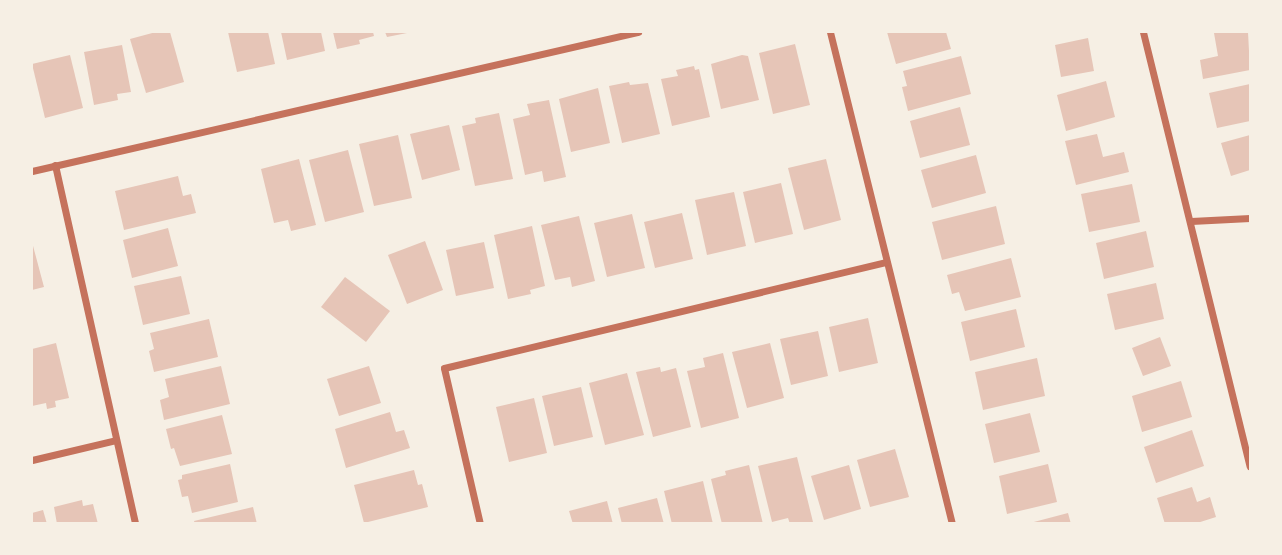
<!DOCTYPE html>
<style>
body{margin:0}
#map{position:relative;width:1282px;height:555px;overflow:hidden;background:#f6efe4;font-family:Poppins,sans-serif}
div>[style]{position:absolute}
.building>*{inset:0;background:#e6c5b7}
.minor>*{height:7px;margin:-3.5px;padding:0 3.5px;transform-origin:3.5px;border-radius:3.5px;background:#c5725c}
span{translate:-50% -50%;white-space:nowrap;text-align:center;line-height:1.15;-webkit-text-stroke:7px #f6efe4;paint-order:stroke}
.frame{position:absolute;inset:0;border:33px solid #f6efe4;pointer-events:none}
</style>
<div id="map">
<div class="building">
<div style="clip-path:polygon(156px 32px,170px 32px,184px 82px,146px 93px,130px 39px)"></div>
<div style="clip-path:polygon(228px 32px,268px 32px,275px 64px,237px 72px)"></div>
<div style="clip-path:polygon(281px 32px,321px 32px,325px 51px,287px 60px)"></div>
<div style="clip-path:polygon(333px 32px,373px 32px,374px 36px,359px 40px,360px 44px,337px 49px)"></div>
<div style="clip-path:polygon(385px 32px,407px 32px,407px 33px,387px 37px)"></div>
<div style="clip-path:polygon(887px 32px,946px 32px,951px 49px,896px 64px)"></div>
<div style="clip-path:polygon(1248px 32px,1250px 70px,1203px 79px,1200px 60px,1218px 56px,1214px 33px)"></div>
<div style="clip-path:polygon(1088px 38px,1094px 71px,1061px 77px,1055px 45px)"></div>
<div style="clip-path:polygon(795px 44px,810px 105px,773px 114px,759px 53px)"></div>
<div style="clip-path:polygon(122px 45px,131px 92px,117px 94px,118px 100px,94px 105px,84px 52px)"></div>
<div style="clip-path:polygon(70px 55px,83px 108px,45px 118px,32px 64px)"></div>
<div style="clip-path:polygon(742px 55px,748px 56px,759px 100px,721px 109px,711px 64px)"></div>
<div style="clip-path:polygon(961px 56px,971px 94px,908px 111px,902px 87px,907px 86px,903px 71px)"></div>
<div style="clip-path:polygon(694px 66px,695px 70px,699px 69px,710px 117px,672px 126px,661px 79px,678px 76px,676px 70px)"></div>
<div style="clip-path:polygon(1106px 81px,1115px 117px,1066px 131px,1057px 95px)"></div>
<div style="clip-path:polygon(629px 82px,630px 85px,648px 83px,660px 134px,622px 143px,609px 86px)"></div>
<div style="clip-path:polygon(1250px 84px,1250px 121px,1217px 128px,1209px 93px)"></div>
<div style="clip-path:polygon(598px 88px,610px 143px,571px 152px,559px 99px)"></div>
<div style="clip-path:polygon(549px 100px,566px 177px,544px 182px,542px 171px,525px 175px,513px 119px,530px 115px,527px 104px)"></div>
<div style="clip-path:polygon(960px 107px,970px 145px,920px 158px,910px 121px)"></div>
<div style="clip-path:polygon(499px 113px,513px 179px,475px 186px,462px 126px,476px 123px,475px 118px)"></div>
<div style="clip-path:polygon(449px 125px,460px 170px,422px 180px,410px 134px)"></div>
<div style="clip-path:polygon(1097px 134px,1103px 157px,1124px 152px,1129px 172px,1076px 185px,1065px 141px)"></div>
<div style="clip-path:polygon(398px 135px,412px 198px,374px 206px,359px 144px)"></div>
<div style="clip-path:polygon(1250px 135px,1250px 170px,1231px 176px,1221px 143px)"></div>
<div style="clip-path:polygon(348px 150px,364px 212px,325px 222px,309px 160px)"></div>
<div style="clip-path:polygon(976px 155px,986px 193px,932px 208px,921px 170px)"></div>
<div style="clip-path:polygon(299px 159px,316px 225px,291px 231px,288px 220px,274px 223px,261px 169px)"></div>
<div style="clip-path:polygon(826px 159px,841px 220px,804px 230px,788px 168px)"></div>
<div style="clip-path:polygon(178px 176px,183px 196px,191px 194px,196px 213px,124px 230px,115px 191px)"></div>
<div style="clip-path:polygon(781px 183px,793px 234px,755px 243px,743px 192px)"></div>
<div style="clip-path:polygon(1132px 184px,1140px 222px,1089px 232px,1081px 194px)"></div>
<div style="clip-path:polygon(734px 192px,746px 246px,707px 255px,695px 200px)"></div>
<div style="clip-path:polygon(996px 206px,1005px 244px,942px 260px,932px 222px)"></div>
<div style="clip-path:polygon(682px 213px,693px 259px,655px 268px,644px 222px)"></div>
<div style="clip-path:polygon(632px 214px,645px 268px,607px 277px,594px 223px)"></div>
<div style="clip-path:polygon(579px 216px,595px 281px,572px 287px,570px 277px,555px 280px,541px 225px)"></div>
<div style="clip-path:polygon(532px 226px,545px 286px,530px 290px,531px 294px,508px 299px,494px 235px)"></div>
<div style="clip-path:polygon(168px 228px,178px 266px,132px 278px,123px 240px)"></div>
<div style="clip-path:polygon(1146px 231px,1154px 267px,1104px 279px,1096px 243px)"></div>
<div style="clip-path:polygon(425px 241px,443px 290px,407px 304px,388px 255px)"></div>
<div style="clip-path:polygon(32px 242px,44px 287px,32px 290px)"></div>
<div style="clip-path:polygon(484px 242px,494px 288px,456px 296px,446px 250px)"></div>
<div style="clip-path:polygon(1011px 258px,1021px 297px,965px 311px,959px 292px,952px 294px,947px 275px)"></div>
<div style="clip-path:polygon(181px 276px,190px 314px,143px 325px,134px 286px)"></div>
<div style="clip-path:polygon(345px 277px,390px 311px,366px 342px,321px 307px)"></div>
<div style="clip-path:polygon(1156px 283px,1164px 319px,1115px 330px,1107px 294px)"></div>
<div style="clip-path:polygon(1016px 309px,1025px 347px,970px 361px,961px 322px)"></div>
<div style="clip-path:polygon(868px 318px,878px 363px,839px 372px,829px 327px)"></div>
<div style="clip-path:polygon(209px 319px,218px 357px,154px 372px,149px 351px,154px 349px,150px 333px)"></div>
<div style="clip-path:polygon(818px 331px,828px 376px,791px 385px,780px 339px)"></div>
<div style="clip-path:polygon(1160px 337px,1171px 366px,1143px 376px,1132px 348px)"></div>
<div style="clip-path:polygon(56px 343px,69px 398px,55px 401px,56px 407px,47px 409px,46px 403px,32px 406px,32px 349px)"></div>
<div style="clip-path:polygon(770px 343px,784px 398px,747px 408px,732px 352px)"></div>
<div style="clip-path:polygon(723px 353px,739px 418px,701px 428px,687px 371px,705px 367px,703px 358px)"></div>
<div style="clip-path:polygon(1037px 358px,1045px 396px,983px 410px,975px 372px)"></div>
<div style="clip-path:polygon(221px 366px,230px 404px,164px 420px,160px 400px,169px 397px,165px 379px)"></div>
<div style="clip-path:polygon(369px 366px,381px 403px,339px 416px,327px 379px)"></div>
<div style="clip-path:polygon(660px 367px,661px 372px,676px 368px,691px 427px,653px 437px,636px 372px)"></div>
<div style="clip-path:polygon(627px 373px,644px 435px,605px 445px,589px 383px)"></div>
<div style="clip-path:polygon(1181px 381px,1192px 417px,1142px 432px,1132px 396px)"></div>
<div style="clip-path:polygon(581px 387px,593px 437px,554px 446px,542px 396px)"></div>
<div style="clip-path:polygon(534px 398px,547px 453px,509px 462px,496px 407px)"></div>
<div style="clip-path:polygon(390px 412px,396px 432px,404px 430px,410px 448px,346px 468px,335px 429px)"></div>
<div style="clip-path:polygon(1030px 413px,1040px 452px,994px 463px,985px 424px)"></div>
<div style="clip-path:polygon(222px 415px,232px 454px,180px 466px,174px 448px,171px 449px,166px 429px)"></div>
<div style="clip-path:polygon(1192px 430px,1204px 466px,1156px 483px,1144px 447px)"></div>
<div style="clip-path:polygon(895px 449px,909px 497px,870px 507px,857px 460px)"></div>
<div style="clip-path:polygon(797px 457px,813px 522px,790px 524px,788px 518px,772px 522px,758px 466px)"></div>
<div style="clip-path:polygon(230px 464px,238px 502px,192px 513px,188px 496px,182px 497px,178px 480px,182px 479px,182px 475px)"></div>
<div style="clip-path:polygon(1048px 464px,1057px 502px,1007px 514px,999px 476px)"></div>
<div style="clip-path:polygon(749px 465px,763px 524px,722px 524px,711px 479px,726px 475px,725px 471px)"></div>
<div style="clip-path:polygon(849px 465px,861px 509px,824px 520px,811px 476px)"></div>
<div style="clip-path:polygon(414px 470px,418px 485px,422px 484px,428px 507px,364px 523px,354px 485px)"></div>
<div style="clip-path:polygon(703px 481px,713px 524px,672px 524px,664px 491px)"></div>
<div style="clip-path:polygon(1192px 487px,1197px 502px,1210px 497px,1216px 517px,1194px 524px,1165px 524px,1157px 498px)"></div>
<div style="clip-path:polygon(657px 498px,664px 524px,622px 524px,618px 508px)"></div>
<div style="clip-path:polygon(82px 500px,83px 506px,93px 504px,98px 524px,57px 524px,54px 507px)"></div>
<div style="clip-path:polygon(607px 501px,613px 524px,573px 524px,569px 511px)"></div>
<div style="clip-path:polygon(253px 507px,257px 524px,195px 524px,194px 521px)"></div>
<div style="clip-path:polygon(43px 510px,47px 524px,32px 524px,32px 513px)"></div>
<div style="clip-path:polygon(1068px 513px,1071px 524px,1030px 524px,1030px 523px)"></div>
</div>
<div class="minor">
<div style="left:830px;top:32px;width:507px;rotate:76.07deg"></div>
<div style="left:1143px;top:32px;width:447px;rotate:76.2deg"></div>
<div style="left:55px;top:165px;width:368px;rotate:77.4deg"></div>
<div style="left:32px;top:171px;width:622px;rotate:-12.92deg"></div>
<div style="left:1191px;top:221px;width:59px;rotate:-2.9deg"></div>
<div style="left:32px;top:460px;width:86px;rotate:-13.4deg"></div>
<div style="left:480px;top:524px;width:160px;rotate:-103deg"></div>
<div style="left:444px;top:368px;width:455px;rotate:-13.5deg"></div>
</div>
<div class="frame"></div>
</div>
